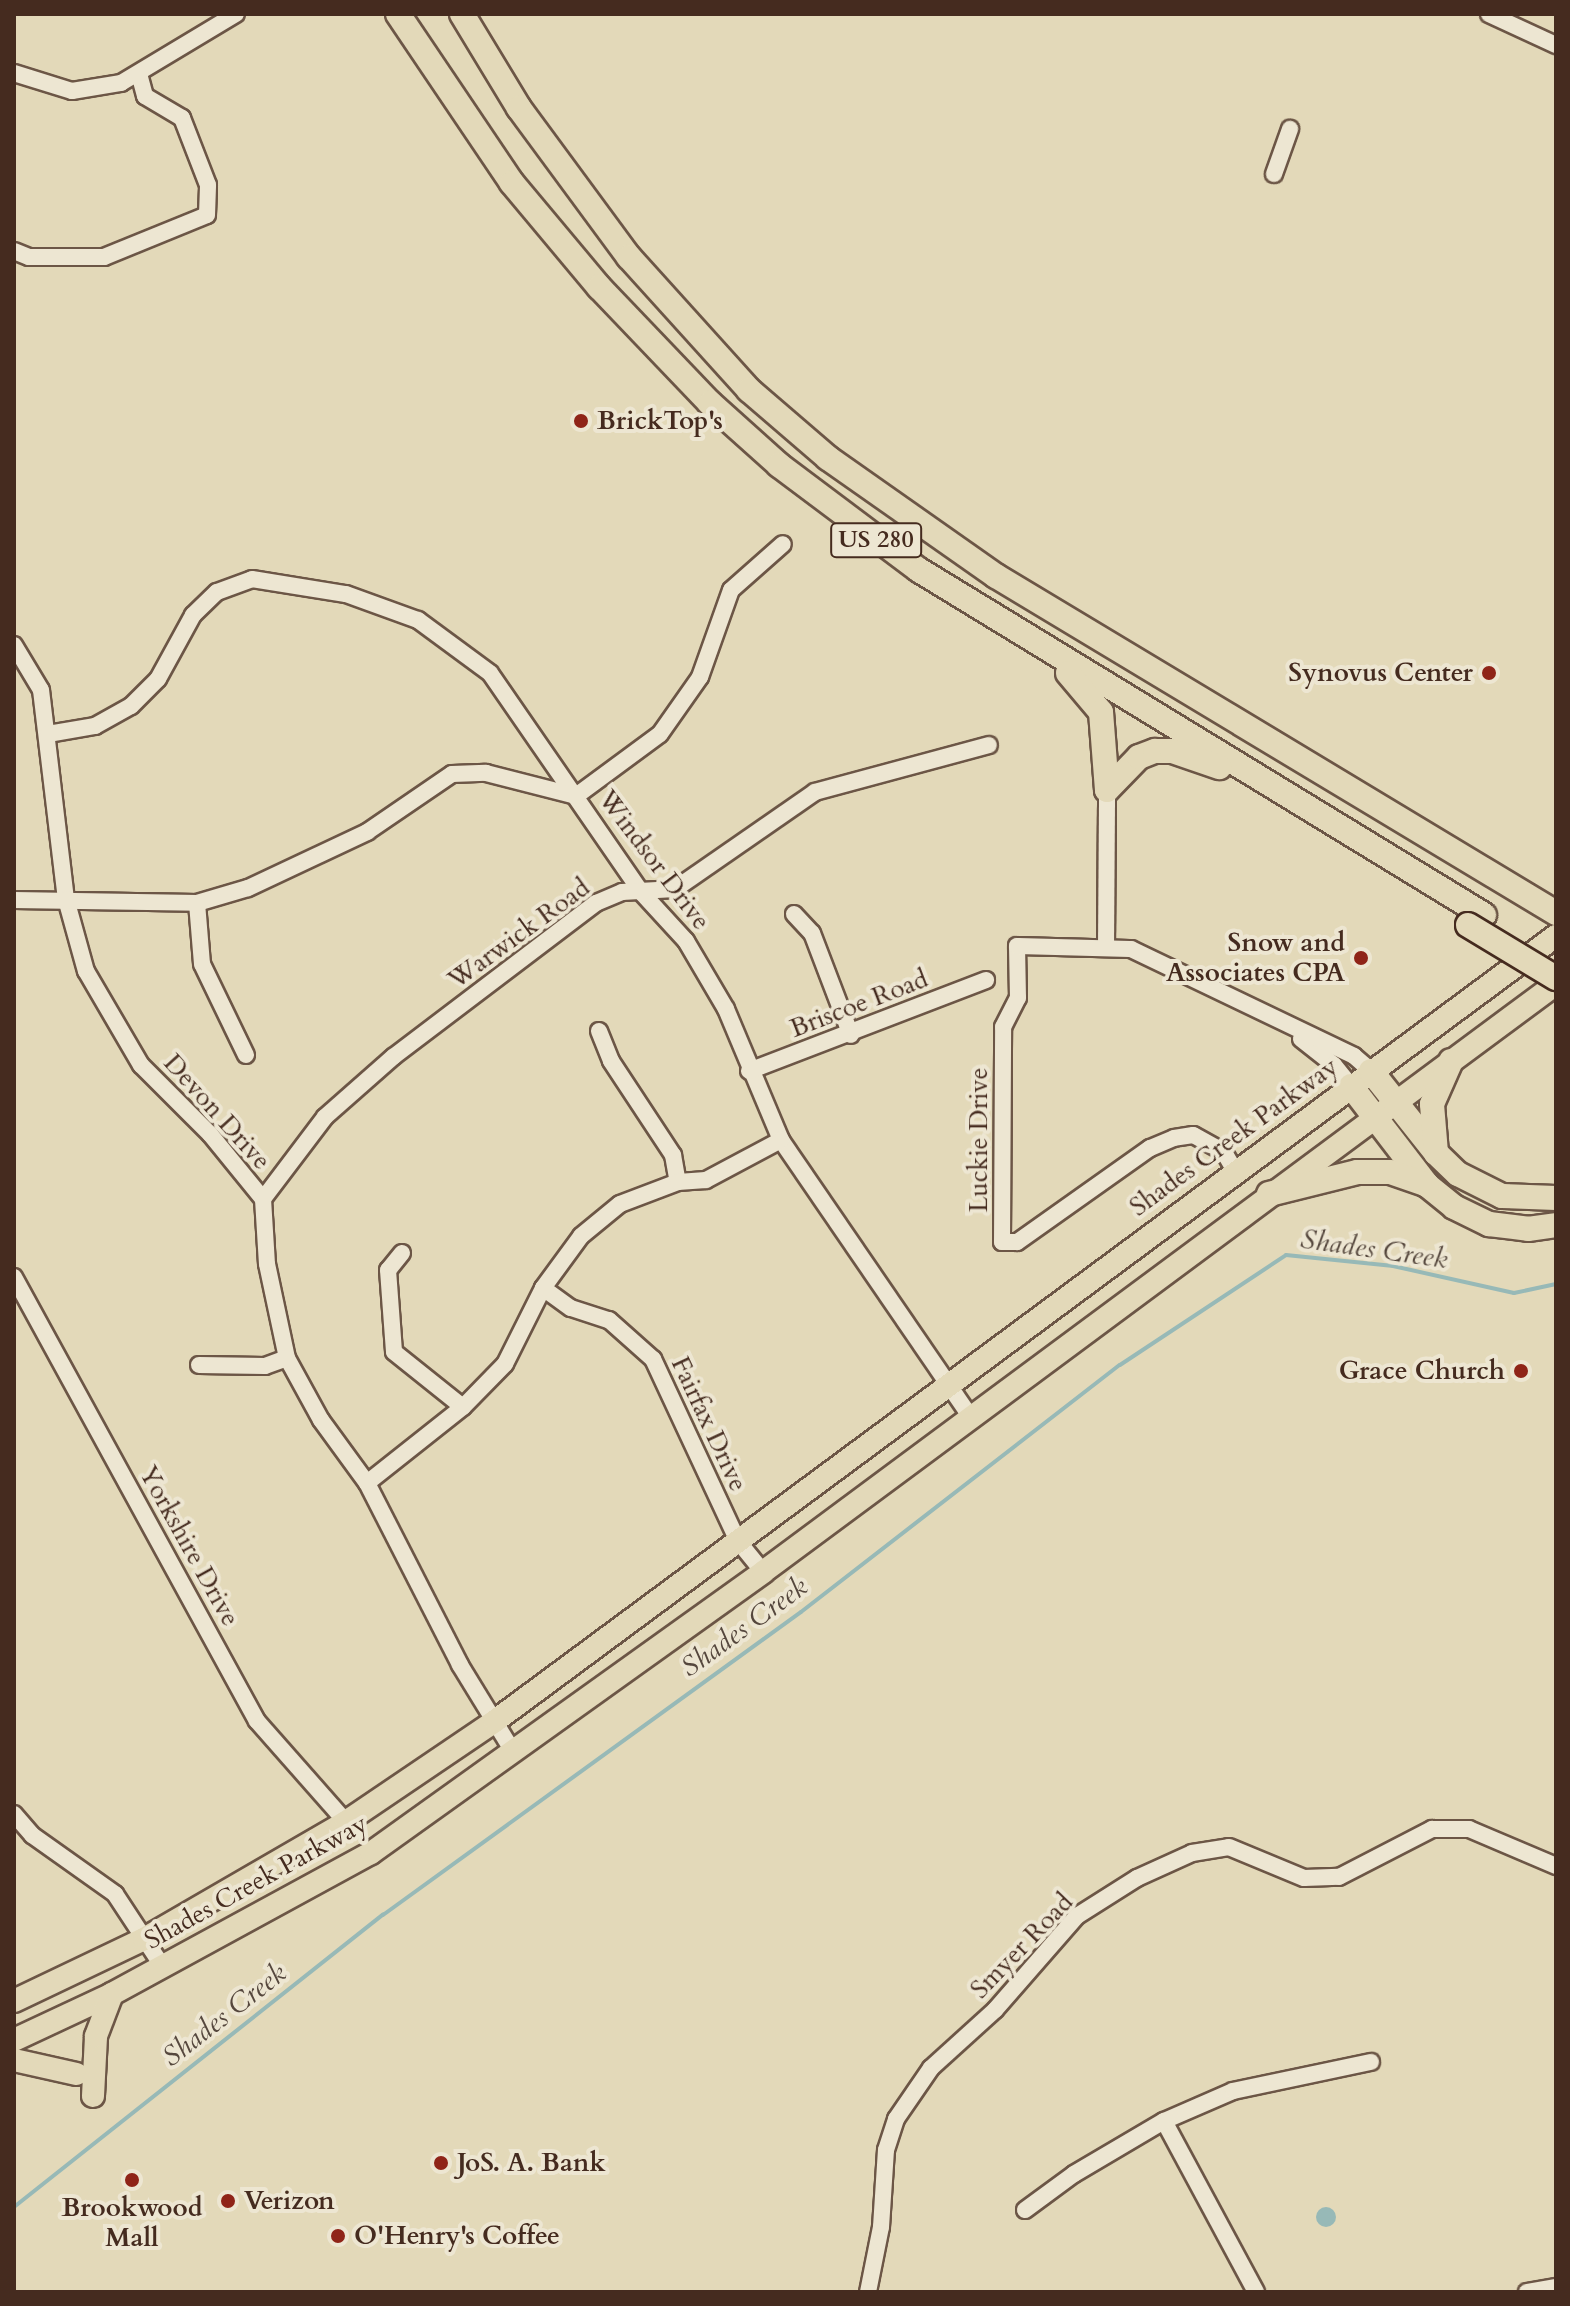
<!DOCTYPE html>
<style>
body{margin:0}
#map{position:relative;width:1570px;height:2306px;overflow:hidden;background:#e3d9b9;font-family:Cardo,serif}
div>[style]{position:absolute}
.water>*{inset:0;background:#97b9b7}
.round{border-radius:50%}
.stream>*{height:4px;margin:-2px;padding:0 2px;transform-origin:2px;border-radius:2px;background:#97b9b7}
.roads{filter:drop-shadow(2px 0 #6c5646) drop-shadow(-2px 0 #6c5646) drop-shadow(0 2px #6c5646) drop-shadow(0 -2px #6c5646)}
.minor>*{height:16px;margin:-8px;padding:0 8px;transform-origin:8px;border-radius:8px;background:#ede6d2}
.major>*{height:22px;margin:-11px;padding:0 11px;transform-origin:11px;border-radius:11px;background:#e3d9b9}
.highway>*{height:24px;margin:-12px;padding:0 12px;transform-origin:12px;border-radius:12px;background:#e3d9b9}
.bridges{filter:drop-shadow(2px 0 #452b1f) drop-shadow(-2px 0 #452b1f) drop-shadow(0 2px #452b1f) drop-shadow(0 -2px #452b1f)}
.highway-bridge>*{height:24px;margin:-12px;padding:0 12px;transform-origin:12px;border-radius:12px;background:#e3d9b9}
.dots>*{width:22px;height:22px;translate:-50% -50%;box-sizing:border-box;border:4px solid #ede6d2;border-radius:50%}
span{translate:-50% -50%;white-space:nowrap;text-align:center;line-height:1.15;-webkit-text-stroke:8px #ede6d2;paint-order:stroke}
.shield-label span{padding:2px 6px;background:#ede6d2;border:2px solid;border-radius:6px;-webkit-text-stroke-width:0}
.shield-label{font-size:24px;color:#452b1f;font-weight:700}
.poi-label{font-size:26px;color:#452b1f;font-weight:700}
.left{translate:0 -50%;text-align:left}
.right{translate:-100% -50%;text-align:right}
.street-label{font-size:26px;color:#452b1f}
.water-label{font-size:28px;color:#55473d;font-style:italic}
.frame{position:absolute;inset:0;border:16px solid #452b1f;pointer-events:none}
</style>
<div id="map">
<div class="water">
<div class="round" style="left:1316px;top:2207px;width:20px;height:20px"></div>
</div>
<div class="stream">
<div style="left:14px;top:2207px;width:471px;rotate:-38.4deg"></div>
<div style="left:383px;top:1915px;width:516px;rotate:-35.94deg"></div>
<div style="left:801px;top:1612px;width:403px;rotate:-37.8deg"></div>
<div style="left:1120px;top:1365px;width:199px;rotate:-33.5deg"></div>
<div style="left:1286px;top:1255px;width:108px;rotate:5.9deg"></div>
<div style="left:1393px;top:1266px;width:124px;rotate:12.6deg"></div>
<div style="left:1514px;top:1293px;width:43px;rotate:-12.1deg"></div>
</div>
<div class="roads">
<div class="minor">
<div style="left:1489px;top:14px;width:74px;rotate:24.8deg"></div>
<div style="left:14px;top:73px;width:61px;rotate:17.2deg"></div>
<div style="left:72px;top:91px;width:50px;rotate:-9.3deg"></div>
<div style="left:121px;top:83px;width:134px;rotate:-31deg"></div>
<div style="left:1274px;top:174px;width:48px;rotate:-70.4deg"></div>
<div style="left:14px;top:251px;width:16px;rotate:22deg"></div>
<div style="left:29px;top:257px;width:75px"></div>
<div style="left:104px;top:257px;width:111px;rotate:-22.2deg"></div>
<div style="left:207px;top:215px;width:30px;rotate:-88deg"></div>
<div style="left:208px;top:185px;width:72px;rotate:-111.2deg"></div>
<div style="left:182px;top:118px;width:43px;rotate:-149.3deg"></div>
<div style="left:145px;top:96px;width:23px;rotate:-105deg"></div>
<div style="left:14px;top:645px;width:52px;rotate:59deg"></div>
<div style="left:41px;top:690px;width:210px;rotate:83.2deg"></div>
<div style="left:66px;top:899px;width:75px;rotate:74.5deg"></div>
<div style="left:86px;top:971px;width:109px;rotate:59.7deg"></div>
<div style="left:141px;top:1065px;width:98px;rotate:45deg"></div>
<div style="left:210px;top:1134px;width:84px;rotate:50.8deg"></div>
<div style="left:263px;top:1199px;width:65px;rotate:86.5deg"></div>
<div style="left:267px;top:1264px;width:96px;rotate:78deg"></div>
<div style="left:287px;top:1358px;width:71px;rotate:61.3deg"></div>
<div style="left:321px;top:1420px;width:78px;rotate:53.9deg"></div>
<div style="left:367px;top:1483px;width:204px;rotate:62.9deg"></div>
<div style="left:460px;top:1665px;width:103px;rotate:58.5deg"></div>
<div style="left:48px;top:734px;width:48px;rotate:-9.7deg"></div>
<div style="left:95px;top:726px;width:41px;rotate:-29.1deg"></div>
<div style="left:131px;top:706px;width:38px;rotate:-45deg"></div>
<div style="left:158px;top:679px;width:73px;rotate:-61.3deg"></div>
<div style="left:193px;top:615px;width:33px;rotate:-44deg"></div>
<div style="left:217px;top:592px;width:37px;rotate:-20deg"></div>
<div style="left:252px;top:579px;width:95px;rotate:9.1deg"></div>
<div style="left:346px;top:594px;width:77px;rotate:19.9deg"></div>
<div style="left:418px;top:620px;width:89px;rotate:36.4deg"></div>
<div style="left:490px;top:673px;width:267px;rotate:55.4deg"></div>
<div style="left:642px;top:893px;width:65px;rotate:47.5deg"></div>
<div style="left:686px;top:941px;width:79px;rotate:59.5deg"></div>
<div style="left:726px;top:1009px;width:142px;rotate:67.2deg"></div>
<div style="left:781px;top:1140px;width:335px;rotate:55.6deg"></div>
<div style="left:576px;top:796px;width:104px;rotate:-36.4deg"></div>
<div style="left:660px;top:734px;width:70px;rotate:-54.9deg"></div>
<div style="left:700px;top:677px;width:92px;rotate:-70.4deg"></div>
<div style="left:731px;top:590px;width:69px;rotate:-41.5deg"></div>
<div style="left:14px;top:900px;width:183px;rotate:0.9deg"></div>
<div style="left:197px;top:903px;width:53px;rotate:-16.4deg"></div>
<div style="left:248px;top:888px;width:132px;rotate:-25.2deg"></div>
<div style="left:367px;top:832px;width:103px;rotate:-34.3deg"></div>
<div style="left:452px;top:774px;width:34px;rotate:-2deg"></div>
<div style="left:486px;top:773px;width:93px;rotate:14.3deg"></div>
<div style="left:197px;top:903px;width:61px;rotate:85.3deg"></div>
<div style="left:202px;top:964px;width:101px;rotate:64.2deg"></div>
<div style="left:794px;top:914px;width:26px;rotate:47deg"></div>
<div style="left:812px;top:933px;width:109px;rotate:69.1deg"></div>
<div style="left:1106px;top:946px;width:156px;rotate:-89.6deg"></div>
<div style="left:599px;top:1031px;width:32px;rotate:68deg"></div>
<div style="left:611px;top:1061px;width:113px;rotate:56.6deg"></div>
<div style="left:673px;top:1155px;width:27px;rotate:80deg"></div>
<div style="left:1301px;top:1039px;width:42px;rotate:38.2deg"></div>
<div style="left:1334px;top:1065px;width:27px;rotate:51deg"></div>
<div style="left:749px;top:1071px;width:254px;rotate:-21deg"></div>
<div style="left:1235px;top:1171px;width:22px;rotate:-120deg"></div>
<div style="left:1224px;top:1152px;width:35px;rotate:-151deg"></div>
<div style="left:1193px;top:1135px;width:19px;rotate:171deg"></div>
<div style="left:1174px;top:1138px;width:26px;rotate:157deg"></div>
<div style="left:1150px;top:1148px;width:163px;rotate:144.7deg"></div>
<div style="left:1017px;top:1242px;width:15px;rotate:180deg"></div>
<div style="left:1002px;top:1242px;width:215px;rotate:-89.7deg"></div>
<div style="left:1003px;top:1027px;width:33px;rotate:-63deg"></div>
<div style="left:1018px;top:998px;width:52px;rotate:-91.1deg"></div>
<div style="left:1017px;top:946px;width:114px;rotate:1.5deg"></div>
<div style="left:1131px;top:949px;width:247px;rotate:25.6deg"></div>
<div style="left:1354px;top:1056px;width:23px;rotate:41deg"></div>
<div style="left:263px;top:1199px;width:103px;rotate:-52.9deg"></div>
<div style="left:325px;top:1117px;width:91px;rotate:-41.4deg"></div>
<div style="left:393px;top:1057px;width:255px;rotate:-37.2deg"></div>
<div style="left:596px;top:903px;width:28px;rotate:-23deg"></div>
<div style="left:622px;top:892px;width:53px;rotate:-3.2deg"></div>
<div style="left:675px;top:889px;width:170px;rotate:-34.7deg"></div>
<div style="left:815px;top:792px;width:180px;rotate:-15.1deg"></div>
<div style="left:402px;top:1253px;width:22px;rotate:129deg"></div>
<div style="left:388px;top:1270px;width:82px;rotate:85.8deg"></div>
<div style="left:394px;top:1352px;width:88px;rotate:38.6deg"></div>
<div style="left:14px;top:1277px;width:506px;rotate:61.31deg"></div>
<div style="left:257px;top:1721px;width:135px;rotate:48.6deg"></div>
<div style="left:543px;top:1288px;width:34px;rotate:36deg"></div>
<div style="left:571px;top:1308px;width:40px;rotate:18deg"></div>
<div style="left:609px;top:1320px;width:59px;rotate:41.6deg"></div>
<div style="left:653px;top:1359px;width:201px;rotate:65deg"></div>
<div style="left:738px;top:1541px;width:40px;rotate:51deg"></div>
<div style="left:199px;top:1365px;width:66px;rotate:0.9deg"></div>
<div style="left:265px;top:1366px;width:23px;rotate:-20deg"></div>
<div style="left:367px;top:1483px;width:122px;rotate:-38.4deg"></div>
<div style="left:463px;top:1407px;width:60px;rotate:-45.7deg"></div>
<div style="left:505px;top:1364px;width:85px;rotate:-63.4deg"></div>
<div style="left:543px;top:1288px;width:64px;rotate:-53.8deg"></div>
<div style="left:581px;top:1236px;width:50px;rotate:-39.4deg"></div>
<div style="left:620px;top:1204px;width:62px;rotate:-20.8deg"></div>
<div style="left:678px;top:1182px;width:28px;rotate:-4deg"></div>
<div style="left:706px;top:1180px;width:85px;rotate:-28.1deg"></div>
<div style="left:14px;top:1814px;width:28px;rotate:49deg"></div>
<div style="left:32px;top:1835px;width:102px;rotate:35.4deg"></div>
<div style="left:115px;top:1894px;width:87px;rotate:56.7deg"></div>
<div style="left:1164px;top:2121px;width:194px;rotate:61.7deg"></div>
<div style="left:1025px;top:2210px;width:61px;rotate:-36.3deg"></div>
<div style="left:1074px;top:2174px;width:104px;rotate:-30.5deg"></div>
<div style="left:1164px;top:2121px;width:75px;rotate:-23.5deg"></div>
<div style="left:1233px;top:2091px;width:141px;rotate:-11.9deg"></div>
<div style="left:868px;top:2292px;width:66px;rotate:-78.7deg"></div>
<div style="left:881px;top:2227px;width:77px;rotate:-86.3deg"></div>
<div style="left:886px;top:2150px;width:33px;rotate:-72deg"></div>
<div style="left:896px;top:2119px;width:62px;rotate:-55.5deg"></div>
<div style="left:931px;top:2068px;width:86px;rotate:-42.2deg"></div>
<div style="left:995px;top:2010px;width:125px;rotate:-48.9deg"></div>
<div style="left:1077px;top:1916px;width:71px;rotate:-32.3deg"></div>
<div style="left:1137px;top:1878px;width:60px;rotate:-24.4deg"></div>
<div style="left:1192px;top:1853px;width:37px;rotate:-9deg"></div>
<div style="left:1229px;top:1847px;width:81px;rotate:22.5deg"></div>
<div style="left:1304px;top:1878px;width:35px;rotate:-2deg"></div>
<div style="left:1339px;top:1877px;width:105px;rotate:-27.3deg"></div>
<div style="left:1432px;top:1829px;width:37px"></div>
<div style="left:1469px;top:1829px;width:95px;rotate:23deg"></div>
<div style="left:1527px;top:2292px;width:29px;rotate:-10deg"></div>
</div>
<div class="major">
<div style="left:14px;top:2001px;width:144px;rotate:-25.5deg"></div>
<div style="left:144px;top:1939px;width:233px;rotate:-30.1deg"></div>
<div style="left:346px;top:1822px;width:180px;rotate:-34.1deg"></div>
<div style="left:495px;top:1721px;width:1320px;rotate:-36.5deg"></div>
<div style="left:14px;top:2040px;width:108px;rotate:-25.1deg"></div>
<div style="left:112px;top:1994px;width:295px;rotate:-28.6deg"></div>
<div style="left:371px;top:1853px;width:482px;rotate:-35.6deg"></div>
<div style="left:763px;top:1572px;width:987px;rotate:-36.56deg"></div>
<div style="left:14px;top:2060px;width:64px;rotate:12.7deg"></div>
<div style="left:93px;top:2096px;width:60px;rotate:-87.1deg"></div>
<div style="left:96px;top:2036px;width:45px;rotate:-69.1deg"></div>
</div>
<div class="highway">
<div style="left:398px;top:14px;width:204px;rotate:56deg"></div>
<div style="left:512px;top:183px;width:136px;rotate:50.1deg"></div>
<div style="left:599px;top:287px;width:161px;rotate:46.3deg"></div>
<div style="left:710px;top:403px;width:93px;rotate:41.9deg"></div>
<div style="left:779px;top:465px;width:175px;rotate:36.9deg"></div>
<div style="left:919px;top:570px;width:662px;rotate:31.41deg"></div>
<div style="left:462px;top:14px;width:110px;rotate:58.8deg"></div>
<div style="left:519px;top:108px;width:185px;rotate:53.6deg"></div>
<div style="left:629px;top:257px;width:179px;rotate:47.9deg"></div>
<div style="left:749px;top:390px;width:104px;rotate:40.7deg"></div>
<div style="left:828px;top:458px;width:205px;rotate:35.1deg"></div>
<div style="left:996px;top:576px;width:654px;rotate:31.04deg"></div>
<div style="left:1068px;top:673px;width:51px;rotate:49.8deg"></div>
<div style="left:1101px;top:712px;width:78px;rotate:85.6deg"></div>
<div style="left:1107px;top:790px;width:46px;rotate:-45.9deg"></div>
<div style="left:1139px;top:757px;width:17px;rotate:-21deg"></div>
<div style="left:1155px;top:751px;width:17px"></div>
<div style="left:1172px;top:751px;width:50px;rotate:18.8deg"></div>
<div style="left:1371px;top:1071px;width:105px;rotate:51.6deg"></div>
<div style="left:1436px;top:1153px;width:30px;rotate:44deg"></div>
<div style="left:1458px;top:1174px;width:49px;rotate:26.6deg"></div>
<div style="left:1502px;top:1196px;width:54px;rotate:2.1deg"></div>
<div style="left:1351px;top:1086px;width:125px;rotate:52.5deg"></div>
<div style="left:1427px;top:1185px;width:35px;rotate:39deg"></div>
<div style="left:1454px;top:1207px;width:39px;rotate:26deg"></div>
<div style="left:1489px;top:1224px;width:39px;rotate:7deg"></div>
<div style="left:1528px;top:1229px;width:28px;rotate:-8deg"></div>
<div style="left:1436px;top:1153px;width:49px;rotate:-94.7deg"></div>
<div style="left:1432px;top:1104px;width:47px;rotate:-66.2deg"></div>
<div style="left:1269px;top:1194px;width:91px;rotate:-14deg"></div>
<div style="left:1357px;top:1172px;width:33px"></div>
<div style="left:1390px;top:1172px;width:39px;rotate:19deg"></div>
</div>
</div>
<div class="bridges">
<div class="highway-bridge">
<div style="left:1468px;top:925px;width:103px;rotate:31.1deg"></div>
</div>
</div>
<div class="dots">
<div style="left:581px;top:421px;background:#8f2418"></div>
<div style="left:1489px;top:673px;background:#8f2418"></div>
<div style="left:1361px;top:958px;background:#8f2418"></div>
<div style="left:1521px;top:1371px;background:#8f2418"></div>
<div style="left:441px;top:2163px;background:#8f2418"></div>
<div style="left:132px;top:2180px;background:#8f2418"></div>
<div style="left:228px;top:2201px;background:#8f2418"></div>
<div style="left:338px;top:2236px;background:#8f2418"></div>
</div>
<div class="shield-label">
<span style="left:876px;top:540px">US 280</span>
</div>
<div class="poi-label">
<span class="left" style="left:597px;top:421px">BrickTop's</span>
<span class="right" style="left:1473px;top:673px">Synovus Center</span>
<span class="right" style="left:1345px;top:958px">Snow and<br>Associates CPA</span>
<span class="right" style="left:1505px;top:1371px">Grace Church</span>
<span class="left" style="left:457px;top:2163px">JoS. A. Bank</span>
<span class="left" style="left:244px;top:2201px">Verizon</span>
<span style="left:132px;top:2223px">Brookwood<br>Mall</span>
<span class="left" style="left:354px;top:2236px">O'Henry's Coffee</span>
</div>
<div class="street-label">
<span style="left:654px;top:860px;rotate:53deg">Windsor Drive</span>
<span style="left:519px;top:934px;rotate:-36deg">Warwick Road</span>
<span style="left:859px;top:1004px;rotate:-21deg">Briscoe Road</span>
<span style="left:217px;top:1112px;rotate:48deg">Devon Drive</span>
<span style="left:1234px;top:1137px;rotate:-36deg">Shades Creek Parkway</span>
<span style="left:979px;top:1140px;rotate:-90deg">Luckie Drive</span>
<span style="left:709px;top:1424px;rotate:65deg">Fairfax Drive</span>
<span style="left:189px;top:1546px;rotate:61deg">Yorkshire Drive</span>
<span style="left:256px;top:1882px;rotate:-29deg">Shades Creek Parkway</span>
<span style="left:1022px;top:1946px;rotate:-46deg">Smyer Road</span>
</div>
<div class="water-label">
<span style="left:1374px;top:1249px;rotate:8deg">Shades Creek</span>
<span style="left:744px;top:1627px;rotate:-36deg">Shades Creek</span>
<span style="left:224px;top:2015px;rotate:-38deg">Shades Creek</span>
</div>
<div class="frame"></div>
</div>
